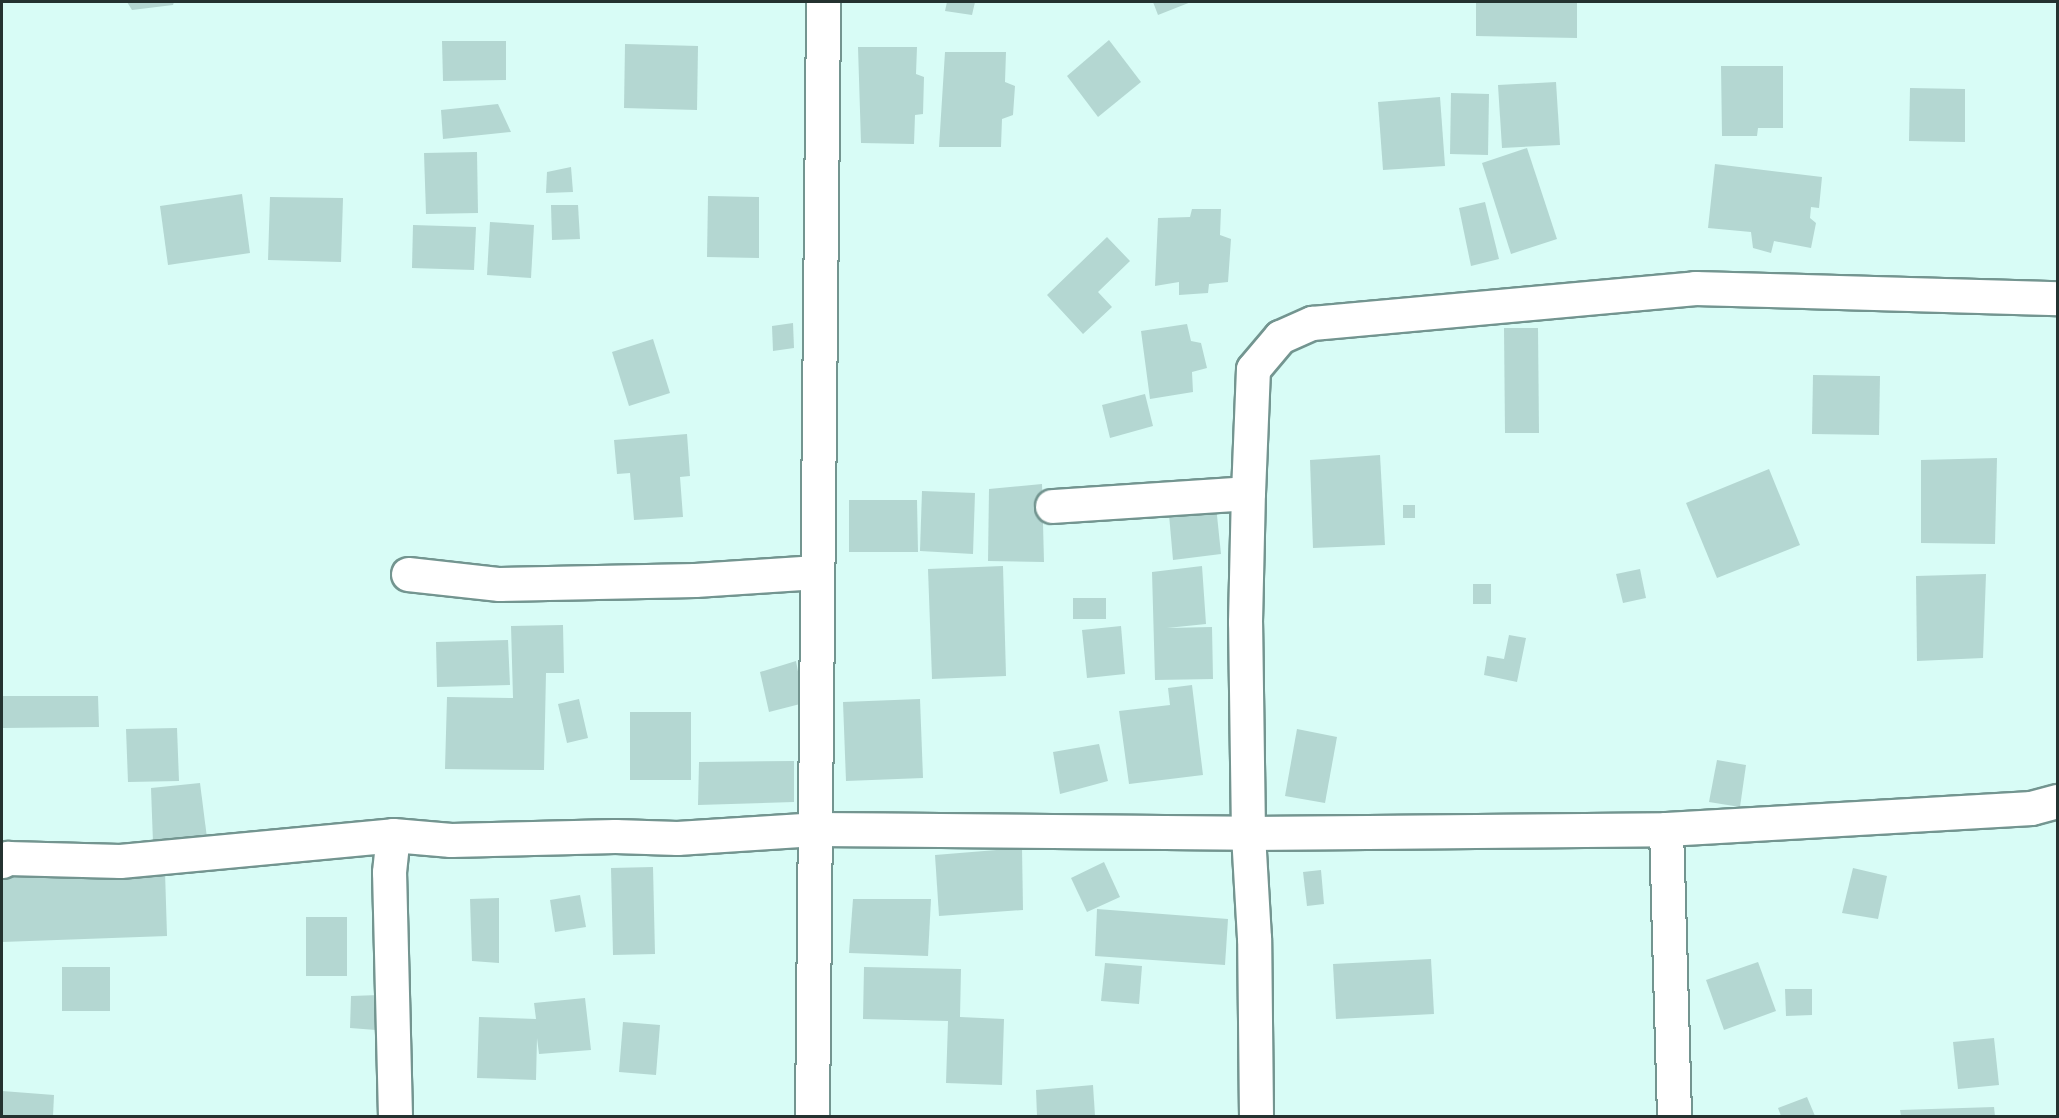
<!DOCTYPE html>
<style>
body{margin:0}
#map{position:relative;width:2059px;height:1118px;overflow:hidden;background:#d8fcf6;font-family:"IBM Plex Sans",sans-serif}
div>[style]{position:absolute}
.building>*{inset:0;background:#b4d7d2}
.roads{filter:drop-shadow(2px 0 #739590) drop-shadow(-2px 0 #739590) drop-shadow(0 2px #739590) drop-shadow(0 -2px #739590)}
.minor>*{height:33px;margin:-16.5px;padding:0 16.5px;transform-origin:16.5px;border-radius:16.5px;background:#fff}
span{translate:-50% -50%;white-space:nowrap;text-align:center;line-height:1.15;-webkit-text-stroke:6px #d8fcf6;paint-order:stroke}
.frame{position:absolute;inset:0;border:3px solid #243230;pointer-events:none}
</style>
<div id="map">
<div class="building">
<div style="clip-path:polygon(127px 2px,174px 2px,173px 5px,132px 10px)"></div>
<div style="clip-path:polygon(947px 2px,975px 2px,972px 15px,945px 11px)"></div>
<div style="clip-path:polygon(1153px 2px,1191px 2px,1158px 15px)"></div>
<div style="clip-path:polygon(1476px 2px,1577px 2px,1577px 38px,1476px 36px)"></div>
<div style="clip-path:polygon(1109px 40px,1141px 82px,1098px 117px,1067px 76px)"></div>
<div style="clip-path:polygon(442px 41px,506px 41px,506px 80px,443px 81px)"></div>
<div style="clip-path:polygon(625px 44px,698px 46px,697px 110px,624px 108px)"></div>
<div style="clip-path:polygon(858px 47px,917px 47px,916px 74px,924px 77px,923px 114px,915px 115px,914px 144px,861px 143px)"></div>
<div style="clip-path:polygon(945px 52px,1006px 52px,1005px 82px,1015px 86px,1013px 115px,1002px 119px,1001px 147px,939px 147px)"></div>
<div style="clip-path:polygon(1721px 66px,1783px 66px,1783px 128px,1758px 128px,1757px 136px,1722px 136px)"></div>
<div style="clip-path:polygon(1556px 82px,1560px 145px,1502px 148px,1498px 85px)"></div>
<div style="clip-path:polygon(1910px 88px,1965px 89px,1965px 142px,1909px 141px)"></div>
<div style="clip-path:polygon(1451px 93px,1489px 94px,1488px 155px,1450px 154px)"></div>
<div style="clip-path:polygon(1440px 97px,1445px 166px,1383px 170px,1378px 102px)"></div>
<div style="clip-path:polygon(498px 104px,511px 132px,443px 139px,441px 110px)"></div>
<div style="clip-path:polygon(1527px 148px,1557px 239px,1511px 254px,1482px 163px)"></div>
<div style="clip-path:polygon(477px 152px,478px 213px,426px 214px,424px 153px)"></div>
<div style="clip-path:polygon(1715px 164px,1822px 177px,1819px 208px,1811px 207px,1810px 218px,1816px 223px,1811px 248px,1774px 241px,1771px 253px,1753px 248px,1751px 232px,1708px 228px)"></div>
<div style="clip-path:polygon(571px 167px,573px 192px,546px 193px,547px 172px)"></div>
<div style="clip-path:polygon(242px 194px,250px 253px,168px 265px,160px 206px)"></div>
<div style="clip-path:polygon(708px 196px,759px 197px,759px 258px,707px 257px)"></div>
<div style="clip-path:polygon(270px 197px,343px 198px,341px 262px,268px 260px)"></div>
<div style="clip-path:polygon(1485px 202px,1499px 259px,1471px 266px,1459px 208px)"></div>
<div style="clip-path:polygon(551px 205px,578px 205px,580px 239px,552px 240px)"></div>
<div style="clip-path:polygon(1192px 209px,1221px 209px,1220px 235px,1231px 239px,1228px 282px,1209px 284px,1208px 293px,1179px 295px,1179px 282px,1155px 286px,1158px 218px,1190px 217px)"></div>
<div style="clip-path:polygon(490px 222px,534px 225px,531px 278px,487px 275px)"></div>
<div style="clip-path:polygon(413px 225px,476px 227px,474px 270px,412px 268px)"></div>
<div style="clip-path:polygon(1107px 237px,1130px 261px,1098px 292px,1112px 307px,1083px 334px,1047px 295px)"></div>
<div style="clip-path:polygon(793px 323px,794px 348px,773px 351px,772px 326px)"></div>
<div style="clip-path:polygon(1187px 324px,1191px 341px,1201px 343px,1207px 368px,1192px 372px,1193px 392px,1150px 399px,1141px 331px)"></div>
<div style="clip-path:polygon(1504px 328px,1538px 328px,1539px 433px,1505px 433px)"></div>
<div style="clip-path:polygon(653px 339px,670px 393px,629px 406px,612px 352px)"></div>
<div style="clip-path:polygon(1813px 375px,1880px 376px,1879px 435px,1812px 434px)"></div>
<div style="clip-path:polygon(1145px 394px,1153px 426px,1110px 438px,1102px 405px)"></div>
<div style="clip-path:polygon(687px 434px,690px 476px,680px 477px,683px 517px,634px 520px,630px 473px,617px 474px,614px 440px)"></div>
<div style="clip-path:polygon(1380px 455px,1385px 545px,1313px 548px,1310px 460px)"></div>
<div style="clip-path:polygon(1997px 458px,1995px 544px,1921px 543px,1921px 460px)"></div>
<div style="clip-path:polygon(1769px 469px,1800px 545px,1717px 578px,1686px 503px)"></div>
<div style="clip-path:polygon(1042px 484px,1044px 562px,988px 561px,989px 489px)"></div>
<div style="clip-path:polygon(922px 491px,975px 493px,973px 554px,920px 551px)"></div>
<div style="clip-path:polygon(1215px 496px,1221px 554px,1173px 560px,1168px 503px)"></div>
<div style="clip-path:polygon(849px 500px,917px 500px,918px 552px,849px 552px)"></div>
<div style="clip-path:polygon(1403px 505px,1415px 505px,1415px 518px,1403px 518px)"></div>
<div style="clip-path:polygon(1003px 566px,1006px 676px,932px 679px,928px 569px)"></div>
<div style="clip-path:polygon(1202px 566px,1206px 624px,1167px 628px,1212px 627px,1213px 679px,1155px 680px,1152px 572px)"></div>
<div style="clip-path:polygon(1640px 569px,1646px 598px,1623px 603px,1616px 574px)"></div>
<div style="clip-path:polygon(1986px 574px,1983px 658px,1917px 661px,1916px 576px)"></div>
<div style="clip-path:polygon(1473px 584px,1491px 584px,1491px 604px,1473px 604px)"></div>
<div style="clip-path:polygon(1073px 598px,1106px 598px,1106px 619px,1073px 619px)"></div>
<div style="clip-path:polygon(563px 625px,564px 673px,546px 673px,544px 770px,445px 769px,447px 697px,513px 698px,511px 626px)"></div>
<div style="clip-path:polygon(1121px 626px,1125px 674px,1087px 678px,1082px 630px)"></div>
<div style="clip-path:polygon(1509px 635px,1526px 638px,1517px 682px,1484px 675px,1487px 656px,1504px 659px)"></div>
<div style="clip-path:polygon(508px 640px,510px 685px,437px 687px,436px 642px)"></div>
<div style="clip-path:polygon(796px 661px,804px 703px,769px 712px,760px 672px)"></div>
<div style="clip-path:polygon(1192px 685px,1203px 775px,1129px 784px,1119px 711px,1170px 705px,1168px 688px)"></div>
<div style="clip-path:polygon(2px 696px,98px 696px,99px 727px,2px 728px)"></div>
<div style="clip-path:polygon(579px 699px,588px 738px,567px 743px,558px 704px)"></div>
<div style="clip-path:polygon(920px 699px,923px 778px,846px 781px,843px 702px)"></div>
<div style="clip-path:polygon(630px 712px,691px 712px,691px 780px,630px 780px)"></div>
<div style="clip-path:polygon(177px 728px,179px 781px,128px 782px,126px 729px)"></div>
<div style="clip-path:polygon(1297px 729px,1337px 737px,1325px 803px,1285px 796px)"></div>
<div style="clip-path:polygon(1099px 744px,1108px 781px,1060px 794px,1053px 752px)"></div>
<div style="clip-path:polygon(1717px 760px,1746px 765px,1740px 807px,1709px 802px)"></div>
<div style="clip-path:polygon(794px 761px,794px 802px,698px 805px,699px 762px)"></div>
<div style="clip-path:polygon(200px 783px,207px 838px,153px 843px,151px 788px)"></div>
<div style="clip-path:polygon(1022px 848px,1023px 910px,939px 916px,935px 855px)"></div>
<div style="clip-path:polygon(1104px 862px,1120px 897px,1087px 912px,1071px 878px)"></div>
<div style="clip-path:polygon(653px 867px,655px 954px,613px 955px,611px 868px)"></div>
<div style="clip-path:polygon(1853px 868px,1887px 876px,1878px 919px,1842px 913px)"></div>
<div style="clip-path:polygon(1321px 870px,1324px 904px,1307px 906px,1303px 872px)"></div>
<div style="clip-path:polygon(165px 871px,167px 936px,2px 942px,2px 877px)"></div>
<div style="clip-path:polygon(580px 895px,586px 927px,555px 932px,550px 900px)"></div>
<div style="clip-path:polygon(499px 898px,499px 963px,472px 961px,470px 899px)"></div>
<div style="clip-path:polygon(853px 899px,931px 899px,928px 956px,849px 953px)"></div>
<div style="clip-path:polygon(1097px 909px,1228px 919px,1225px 965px,1095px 956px)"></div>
<div style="clip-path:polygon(306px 917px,347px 917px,347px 976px,306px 976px)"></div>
<div style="clip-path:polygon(1431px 959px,1434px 1014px,1336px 1019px,1333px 964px)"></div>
<div style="clip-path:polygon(1758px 962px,1776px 1011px,1724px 1030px,1706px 980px)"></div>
<div style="clip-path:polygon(1105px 963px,1142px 966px,1139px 1004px,1101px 1001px)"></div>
<div style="clip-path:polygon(62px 967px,110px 967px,110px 1011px,62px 1011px)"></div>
<div style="clip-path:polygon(864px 967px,961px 969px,960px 1017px,1004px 1019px,1002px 1085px,946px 1083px,948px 1021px,863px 1019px)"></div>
<div style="clip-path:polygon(1785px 989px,1812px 989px,1812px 1015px,1786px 1016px)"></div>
<div style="clip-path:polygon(379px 995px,376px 1030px,350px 1028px,351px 996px)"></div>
<div style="clip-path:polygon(585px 998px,591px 1050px,539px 1054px,537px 1038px,536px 1080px,477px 1078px,479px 1017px,536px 1019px,534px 1003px)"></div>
<div style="clip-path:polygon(623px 1022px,660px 1025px,656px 1075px,619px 1072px)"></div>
<div style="clip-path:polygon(1994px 1038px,1999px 1085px,1958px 1089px,1953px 1042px)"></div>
<div style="clip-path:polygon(1093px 1085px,1095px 1116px,1037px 1116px,1036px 1090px)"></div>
<div style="clip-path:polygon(2px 1091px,54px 1095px,53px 1116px,2px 1116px)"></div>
<div style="clip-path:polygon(1807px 1097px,1815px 1116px,1781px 1116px,1778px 1108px)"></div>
<div style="clip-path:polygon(1994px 1107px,1995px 1116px,1901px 1116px,1900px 1110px)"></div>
</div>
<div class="roads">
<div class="minor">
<div style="left:1052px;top:506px;width:196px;rotate:-3.8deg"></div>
<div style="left:408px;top:574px;width:92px;rotate:6.3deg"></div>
<div style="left:499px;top:584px;width:196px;rotate:-1.2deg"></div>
<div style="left:695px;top:580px;width:122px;rotate:-3.8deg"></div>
<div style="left:1666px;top:829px;width:287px;rotate:88.4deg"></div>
<div style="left:2px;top:861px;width:7px;rotate:-27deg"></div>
<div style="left:8px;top:858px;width:112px;rotate:1.5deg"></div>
<div style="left:120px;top:861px;width:274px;rotate:-5.4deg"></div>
<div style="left:395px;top:1116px;width:244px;rotate:-91.4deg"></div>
<div style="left:389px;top:872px;width:37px;rotate:-84deg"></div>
<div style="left:393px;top:835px;width:58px;rotate:4.9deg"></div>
<div style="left:451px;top:840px;width:164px;rotate:-1.4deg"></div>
<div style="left:615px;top:836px;width:62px;rotate:1.8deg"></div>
<div style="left:677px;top:838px;width:138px;rotate:-3.7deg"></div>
<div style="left:815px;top:829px;width:433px;rotate:0.5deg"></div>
<div style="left:1248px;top:833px;width:418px;rotate:-0.5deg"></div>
<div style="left:1666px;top:829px;width:366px;rotate:-3.3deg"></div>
<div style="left:2031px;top:808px;width:28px;rotate:-15deg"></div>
<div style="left:812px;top:1116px;width:1114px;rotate:-89.43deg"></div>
<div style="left:1256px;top:1116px;width:178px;rotate:-90.6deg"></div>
<div style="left:1254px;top:938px;width:105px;rotate:-93.3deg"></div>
<div style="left:1248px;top:833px;width:211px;rotate:-90.8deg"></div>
<div style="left:1245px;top:622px;width:129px;rotate:-88.7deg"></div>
<div style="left:1248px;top:493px;width:124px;rotate:-87.7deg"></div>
<div style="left:1253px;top:369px;width:42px;rotate:-49.8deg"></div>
<div style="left:1280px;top:337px;width:35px;rotate:-24deg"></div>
<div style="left:1312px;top:323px;width:385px;rotate:-5.2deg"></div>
<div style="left:1695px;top:288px;width:363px;rotate:1.6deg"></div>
</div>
</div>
<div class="frame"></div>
</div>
